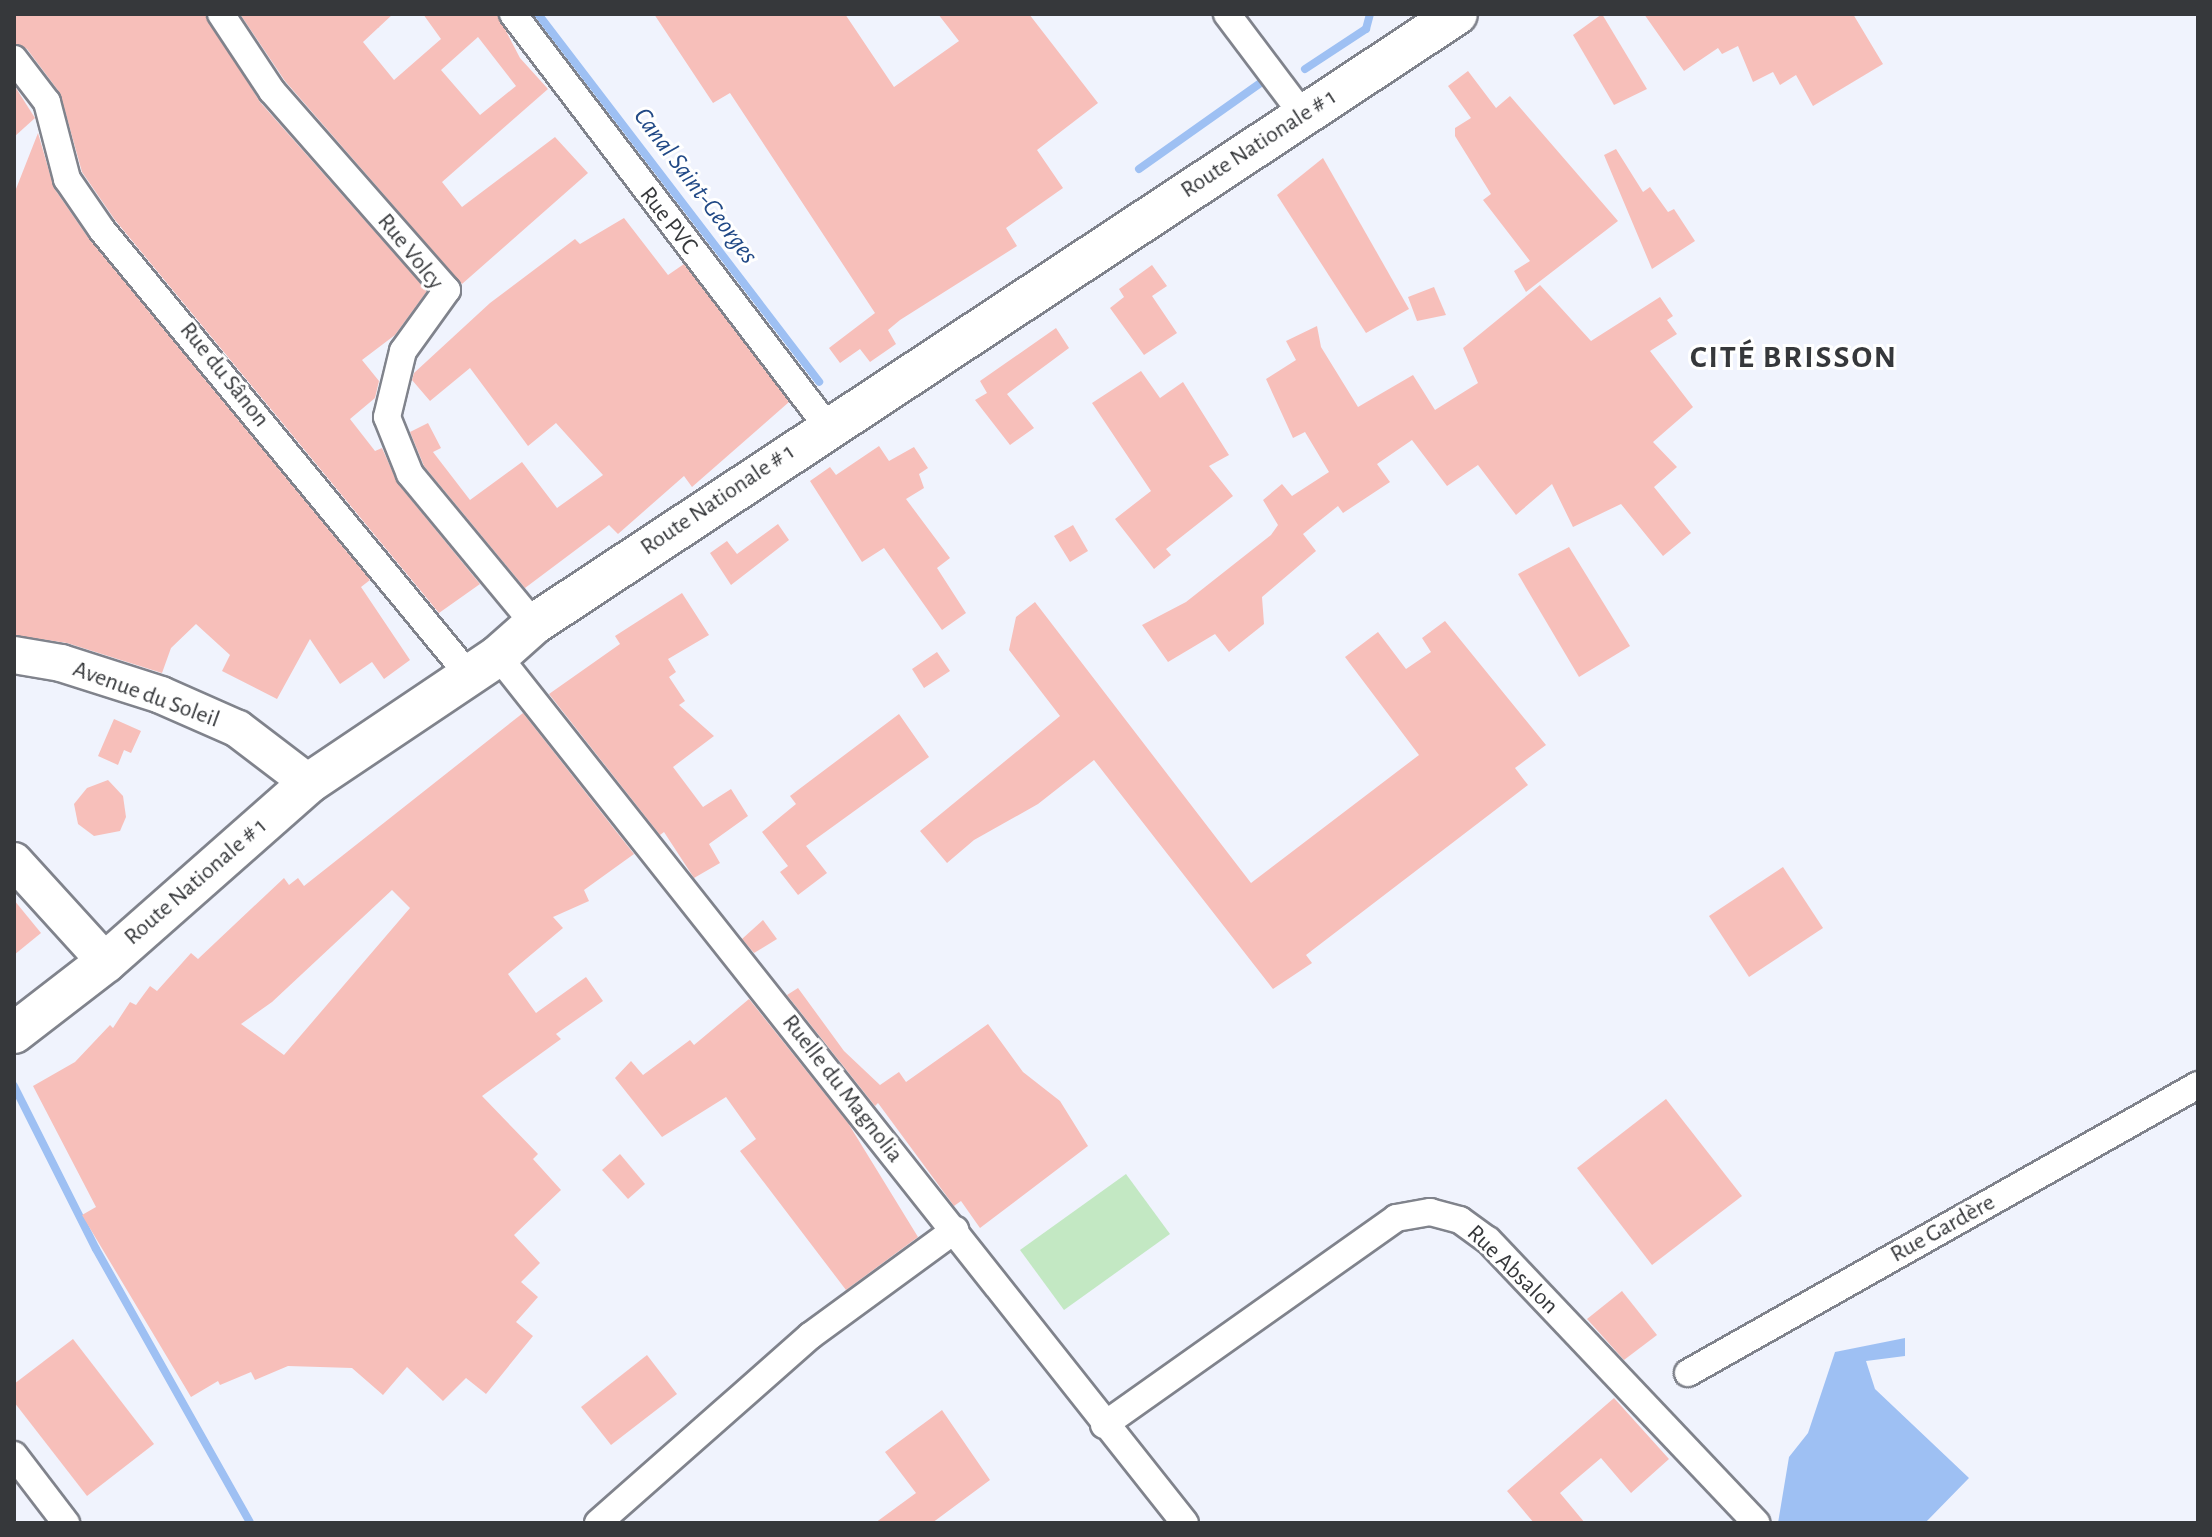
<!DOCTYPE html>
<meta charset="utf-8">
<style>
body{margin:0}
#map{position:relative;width:2212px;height:1537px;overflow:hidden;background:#f0f3fd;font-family:"Alegreya Sans",sans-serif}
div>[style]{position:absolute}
.green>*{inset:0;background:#c3e8c3}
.water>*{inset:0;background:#9ec0f3}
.stream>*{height:8px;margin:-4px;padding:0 4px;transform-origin:4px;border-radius:4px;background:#9ec0f3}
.building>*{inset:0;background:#f7bfba}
.roads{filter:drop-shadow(2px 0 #80838c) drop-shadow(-2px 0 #80838c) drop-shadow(0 2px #80838c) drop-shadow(0 -2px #80838c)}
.minor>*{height:26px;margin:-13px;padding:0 13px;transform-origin:13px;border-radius:13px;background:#fff}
.secondary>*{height:36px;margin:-18px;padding:0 18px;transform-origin:18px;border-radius:18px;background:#fff}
.primary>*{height:40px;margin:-20px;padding:0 20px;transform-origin:20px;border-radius:20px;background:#fff}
span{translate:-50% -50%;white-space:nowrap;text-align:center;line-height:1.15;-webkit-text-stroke:6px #fff;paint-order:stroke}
.street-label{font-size:24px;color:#36383b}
.water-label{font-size:26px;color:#214986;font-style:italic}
.district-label{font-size:32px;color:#36383b;font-weight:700;letter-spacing:2px}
.frame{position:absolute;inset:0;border:16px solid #36383b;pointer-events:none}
</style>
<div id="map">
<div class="green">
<div style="clip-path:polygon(1126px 1174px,1170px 1234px,1064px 1310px,1020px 1250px)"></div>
</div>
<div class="water">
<div style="clip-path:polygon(1905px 1338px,1905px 1356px,1866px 1361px,1875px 1389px,1969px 1478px,1925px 1523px,1778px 1523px,1789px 1457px,1808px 1433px,1835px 1352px)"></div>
</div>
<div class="stream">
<div style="left:538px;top:14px;width:463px;rotate:52.6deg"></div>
<div style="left:1305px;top:69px;width:73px;rotate:-33.3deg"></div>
<div style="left:1366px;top:29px;width:16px;rotate:-75deg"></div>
<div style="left:1139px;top:169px;width:159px;rotate:-35.3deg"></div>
<div style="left:14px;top:1086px;width:182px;rotate:63.3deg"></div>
<div style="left:96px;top:1249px;width:313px;rotate:60.6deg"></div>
</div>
<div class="building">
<div style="clip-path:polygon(14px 14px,205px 14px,260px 102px,427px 291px,395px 335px,362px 360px,379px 381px,375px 398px,350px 419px,375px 451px,382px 448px,398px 484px,480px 584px,439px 613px,115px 220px,82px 172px,60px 93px,27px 49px,14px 43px)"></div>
<div style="clip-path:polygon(evenodd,240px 14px,393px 14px,363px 42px,394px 80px,441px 39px,423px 14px,497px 14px,520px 58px,548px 89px,442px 182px,462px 207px,555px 137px,588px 173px,462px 284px,285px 81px,240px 14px,478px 37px,516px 86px,480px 115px,441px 70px,478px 37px)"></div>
<div style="clip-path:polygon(654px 14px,845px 14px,894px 87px,959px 41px,938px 14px,1029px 14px,1098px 103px,1037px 150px,1063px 188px,1006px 228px,1017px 246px,900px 320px,888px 330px,896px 344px,870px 362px,860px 349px,840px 363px,829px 348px,875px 313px,730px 93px,713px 103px)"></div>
<div style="clip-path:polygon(1602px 14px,1647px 89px,1614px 105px,1573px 35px)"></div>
<div style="clip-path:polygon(1644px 14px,1853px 14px,1883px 64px,1813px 106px,1796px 75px,1780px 85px,1773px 72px,1753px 82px,1738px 46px,1722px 54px,1718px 48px,1684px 71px)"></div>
<div style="clip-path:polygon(1468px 71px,1496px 108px,1510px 96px,1618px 221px,1526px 292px,1514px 271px,1530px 261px,1483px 200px,1491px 194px,1455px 136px,1455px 128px,1471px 118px,1448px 86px)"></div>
<div style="clip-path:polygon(14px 85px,35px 118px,14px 137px)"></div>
<div style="clip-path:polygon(38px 133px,54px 188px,89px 239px,370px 580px,361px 587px,410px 660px,384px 679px,372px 662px,340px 684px,310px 639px,277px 699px,222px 671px,230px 655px,196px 624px,171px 648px,162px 673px,67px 643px,14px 635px,14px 194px)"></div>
<div style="clip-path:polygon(1616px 149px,1643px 192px,1650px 187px,1668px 212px,1674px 209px,1695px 241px,1652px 269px,1604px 155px)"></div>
<div style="clip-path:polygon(1323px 158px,1409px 309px,1366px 333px,1277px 195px)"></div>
<div style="clip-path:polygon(624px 218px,668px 275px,684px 264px,789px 402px,692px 487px,684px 476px,618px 534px,609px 525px,525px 588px,424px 466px,410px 432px,428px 423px,441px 448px,433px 452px,470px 500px,522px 462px,557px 508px,603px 475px,556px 423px,528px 446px,470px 368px,430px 401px,412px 380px,414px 373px,490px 303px,575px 239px,580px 244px)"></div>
<div style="clip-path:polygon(1152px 265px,1167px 286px,1152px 296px,1177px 333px,1144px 355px,1110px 308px,1124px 297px,1119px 289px)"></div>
<div style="clip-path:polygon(1540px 285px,1591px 341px,1660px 297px,1673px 316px,1667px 320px,1677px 334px,1650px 351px,1693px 407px,1653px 442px,1677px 467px,1654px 487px,1691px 533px,1663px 556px,1621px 504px,1573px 527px,1552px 484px,1516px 515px,1478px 465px,1447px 486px,1412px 440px,1377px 464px,1390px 482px,1343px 513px,1338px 506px,1303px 534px,1316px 551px,1262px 597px,1264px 624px,1229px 652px,1215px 634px,1168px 662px,1142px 625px,1186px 602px,1271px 535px,1278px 525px,1263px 500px,1282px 484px,1292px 496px,1329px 472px,1305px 432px,1293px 438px,1266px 379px,1296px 360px,1286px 341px,1317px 326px,1321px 347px,1358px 407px,1413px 375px,1435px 410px,1478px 383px,1463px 348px)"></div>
<div style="clip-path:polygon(1434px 287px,1446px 315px,1417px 321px,1408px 297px)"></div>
<div style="clip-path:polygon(1056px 328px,1069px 348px,1007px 394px,1034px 428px,1010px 445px,975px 400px,987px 393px,980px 381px)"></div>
<div style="clip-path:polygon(1141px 371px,1160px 398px,1183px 382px,1229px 455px,1209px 466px,1233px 496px,1166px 549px,1171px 555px,1154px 569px,1115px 519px,1151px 491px,1092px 403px)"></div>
<div style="clip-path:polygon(879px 446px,889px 461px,914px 447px,928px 468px,919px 474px,924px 488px,906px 499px,950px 558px,937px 568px,966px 613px,942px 630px,884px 548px,862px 562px,810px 481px,830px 467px,836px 475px)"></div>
<div style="clip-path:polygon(778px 524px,789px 540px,731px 585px,710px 553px,727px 541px,737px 554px)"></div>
<div style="clip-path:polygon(1073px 525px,1088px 551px,1070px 562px,1054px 536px)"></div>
<div style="clip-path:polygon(1569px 547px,1630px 646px,1579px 677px,1518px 574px)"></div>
<div style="clip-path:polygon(682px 593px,709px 635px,668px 659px,676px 672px,669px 677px,685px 701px,679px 705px,714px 736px,673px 767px,703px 807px,731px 789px,748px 816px,709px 844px,720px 863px,694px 878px,664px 832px,660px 835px,549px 694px,620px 644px,615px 636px)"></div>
<div style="clip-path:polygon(1035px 602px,1251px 883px,1419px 755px,1345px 657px,1378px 632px,1406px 669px,1431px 652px,1422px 638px,1445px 621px,1546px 745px,1515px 768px,1528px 785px,1306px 955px,1312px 963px,1273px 989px,1094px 760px,1038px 804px,974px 840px,947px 863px,920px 831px,1060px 716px,1009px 650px,1016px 617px)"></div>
<div style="clip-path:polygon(937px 652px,950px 671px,924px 688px,912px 669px)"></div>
<div style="clip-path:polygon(evenodd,523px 713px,634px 854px,584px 890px,589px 901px,553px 917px,563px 928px,508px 974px,536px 1013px,586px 977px,603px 1001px,556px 1034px,561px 1039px,482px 1096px,538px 1154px,533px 1159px,561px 1190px,514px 1235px,540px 1263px,521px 1282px,538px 1297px,516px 1322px,533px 1336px,486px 1394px,466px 1378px,443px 1401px,407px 1367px,383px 1395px,352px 1368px,288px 1366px,255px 1380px,251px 1372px,220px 1385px,218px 1381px,191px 1397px,82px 1215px,96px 1207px,33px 1086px,75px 1062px,110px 1025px,113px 1028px,130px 1002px,136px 1005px,150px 986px,157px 991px,191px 953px,198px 959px,284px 878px,289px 885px,298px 878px,304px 886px,523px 713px,392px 890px,410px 908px,284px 1055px,241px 1024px,272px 1002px,392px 890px)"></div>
<div style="clip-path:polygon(899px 714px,929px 757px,806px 846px,827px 873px,798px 895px,780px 872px,788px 866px,762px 832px,796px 804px,790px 796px)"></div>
<div style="clip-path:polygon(114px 719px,141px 731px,131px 753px,124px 750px,118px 765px,98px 756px)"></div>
<div style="clip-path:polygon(108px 780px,123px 796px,126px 817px,120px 831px,94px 836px,78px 824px,74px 804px,87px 788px)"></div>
<div style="clip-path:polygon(1783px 867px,1823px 928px,1749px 977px,1709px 916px)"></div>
<div style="clip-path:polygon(14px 900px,41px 933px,14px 955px)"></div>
<div style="clip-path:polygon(763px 920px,777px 939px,754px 953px,742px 939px)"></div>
<div style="clip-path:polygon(798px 988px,844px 1051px,880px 1085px,899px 1072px,906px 1082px,988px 1024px,1023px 1072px,1060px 1101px,1088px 1146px,980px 1228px,961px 1201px,954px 1206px,878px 1103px,875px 1106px,787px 995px)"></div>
<div style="clip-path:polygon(749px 999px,848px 1123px,918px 1237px,846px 1290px,740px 1151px,756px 1139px,726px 1097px,662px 1137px,615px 1078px,631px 1061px,643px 1075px,690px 1040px,694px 1045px)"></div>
<div style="clip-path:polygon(1666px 1099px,1742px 1196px,1652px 1265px,1577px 1168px)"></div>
<div style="clip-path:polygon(620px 1154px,645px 1184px,628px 1199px,602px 1170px)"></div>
<div style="clip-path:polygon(1622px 1291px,1657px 1335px,1624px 1360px,1587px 1319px)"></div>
<div style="clip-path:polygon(73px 1339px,154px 1444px,87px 1496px,14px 1402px,14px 1384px)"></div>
<div style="clip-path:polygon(647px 1355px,677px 1394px,611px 1445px,581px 1407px)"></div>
<div style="clip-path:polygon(1614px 1398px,1669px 1459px,1631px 1493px,1601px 1458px,1560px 1493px,1585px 1523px,1534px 1523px,1507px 1491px)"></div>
<div style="clip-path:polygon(942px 1410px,990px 1480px,932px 1523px,875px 1523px,916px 1493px,885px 1452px)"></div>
</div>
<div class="roads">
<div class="minor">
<div style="left:221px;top:14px;width:92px;rotate:56.5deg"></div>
<div style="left:272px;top:91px;width:265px;rotate:48.7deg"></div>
<div style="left:447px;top:290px;width:75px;rotate:125.8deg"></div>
<div style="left:403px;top:351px;width:68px;rotate:103.6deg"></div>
<div style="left:387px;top:417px;width:61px;rotate:68deg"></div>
<div style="left:410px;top:474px;width:195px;rotate:50.4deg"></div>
<div style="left:513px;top:14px;width:518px;rotate:52.69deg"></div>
<div style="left:1227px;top:14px;width:126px;rotate:53deg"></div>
<div style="left:14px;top:59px;width:54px;rotate:52.5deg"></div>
<div style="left:47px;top:102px;width:80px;rotate:75.4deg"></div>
<div style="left:67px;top:179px;width:62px;rotate:55.5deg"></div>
<div style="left:102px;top:230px;width:575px;rotate:50.5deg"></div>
<div style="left:498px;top:656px;width:1106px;rotate:51.61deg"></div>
<div style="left:1688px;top:1373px;width:586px;rotate:-29.45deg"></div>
<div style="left:1104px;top:1425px;width:358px;rotate:-35.3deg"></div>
<div style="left:1396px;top:1218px;width:35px;rotate:-10deg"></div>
<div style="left:1430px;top:1212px;width:31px;rotate:15deg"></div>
<div style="left:1460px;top:1220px;width:34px;rotate:36deg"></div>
<div style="left:1488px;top:1240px;width:390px;rotate:46.5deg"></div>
<div style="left:14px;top:1455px;width:86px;rotate:52.6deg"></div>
<div style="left:598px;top:1523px;width:283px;rotate:-41.4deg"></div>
<div style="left:810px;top:1336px;width:180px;rotate:-36.2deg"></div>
</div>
<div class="secondary">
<div style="left:14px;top:655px;width:48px;rotate:9.7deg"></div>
<div style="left:61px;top:663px;width:105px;rotate:17.7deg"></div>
<div style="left:161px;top:695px;width:84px;rotate:23.8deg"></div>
<div style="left:238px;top:729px;width:89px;rotate:37.3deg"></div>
<div style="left:14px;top:861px;width:137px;rotate:47.7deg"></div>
</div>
<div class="primary">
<div style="left:14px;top:1033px;width:116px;rotate:-37.7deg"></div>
<div style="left:106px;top:962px;width:271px;rotate:-41.4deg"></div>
<div style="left:309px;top:783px;width:228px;rotate:-33.9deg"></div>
<div style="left:498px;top:656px;width:48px;rotate:-41.6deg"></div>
<div style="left:534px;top:624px;width:1106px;rotate:-33.46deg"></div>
</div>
</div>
<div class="street-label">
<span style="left:1259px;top:144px;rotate:-33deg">Route Nationale # 1</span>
<span style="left:668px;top:221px;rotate:52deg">Rue PVC</span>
<span style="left:410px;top:252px;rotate:51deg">Rue Volcy</span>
<span style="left:224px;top:375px;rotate:51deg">Rue du Sânon</span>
<span style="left:718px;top:500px;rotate:-34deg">Route Nationale # 1</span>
<span style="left:146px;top:695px;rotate:20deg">Avenue du Soleil</span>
<span style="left:196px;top:882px;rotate:-41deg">Route Nationale # 1</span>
<span style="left:842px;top:1089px;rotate:52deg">Ruelle du Magnolia</span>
<span style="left:1943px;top:1229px;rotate:-29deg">Rue Gardère</span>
<span style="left:1512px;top:1270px;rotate:44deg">Rue Absalon</span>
</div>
<div class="water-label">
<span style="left:695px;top:186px;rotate:53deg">Canal Saint-Georges</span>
</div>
<div class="district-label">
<span style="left:1794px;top:357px">CITÉ BRISSON</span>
</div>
<div class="frame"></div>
</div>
